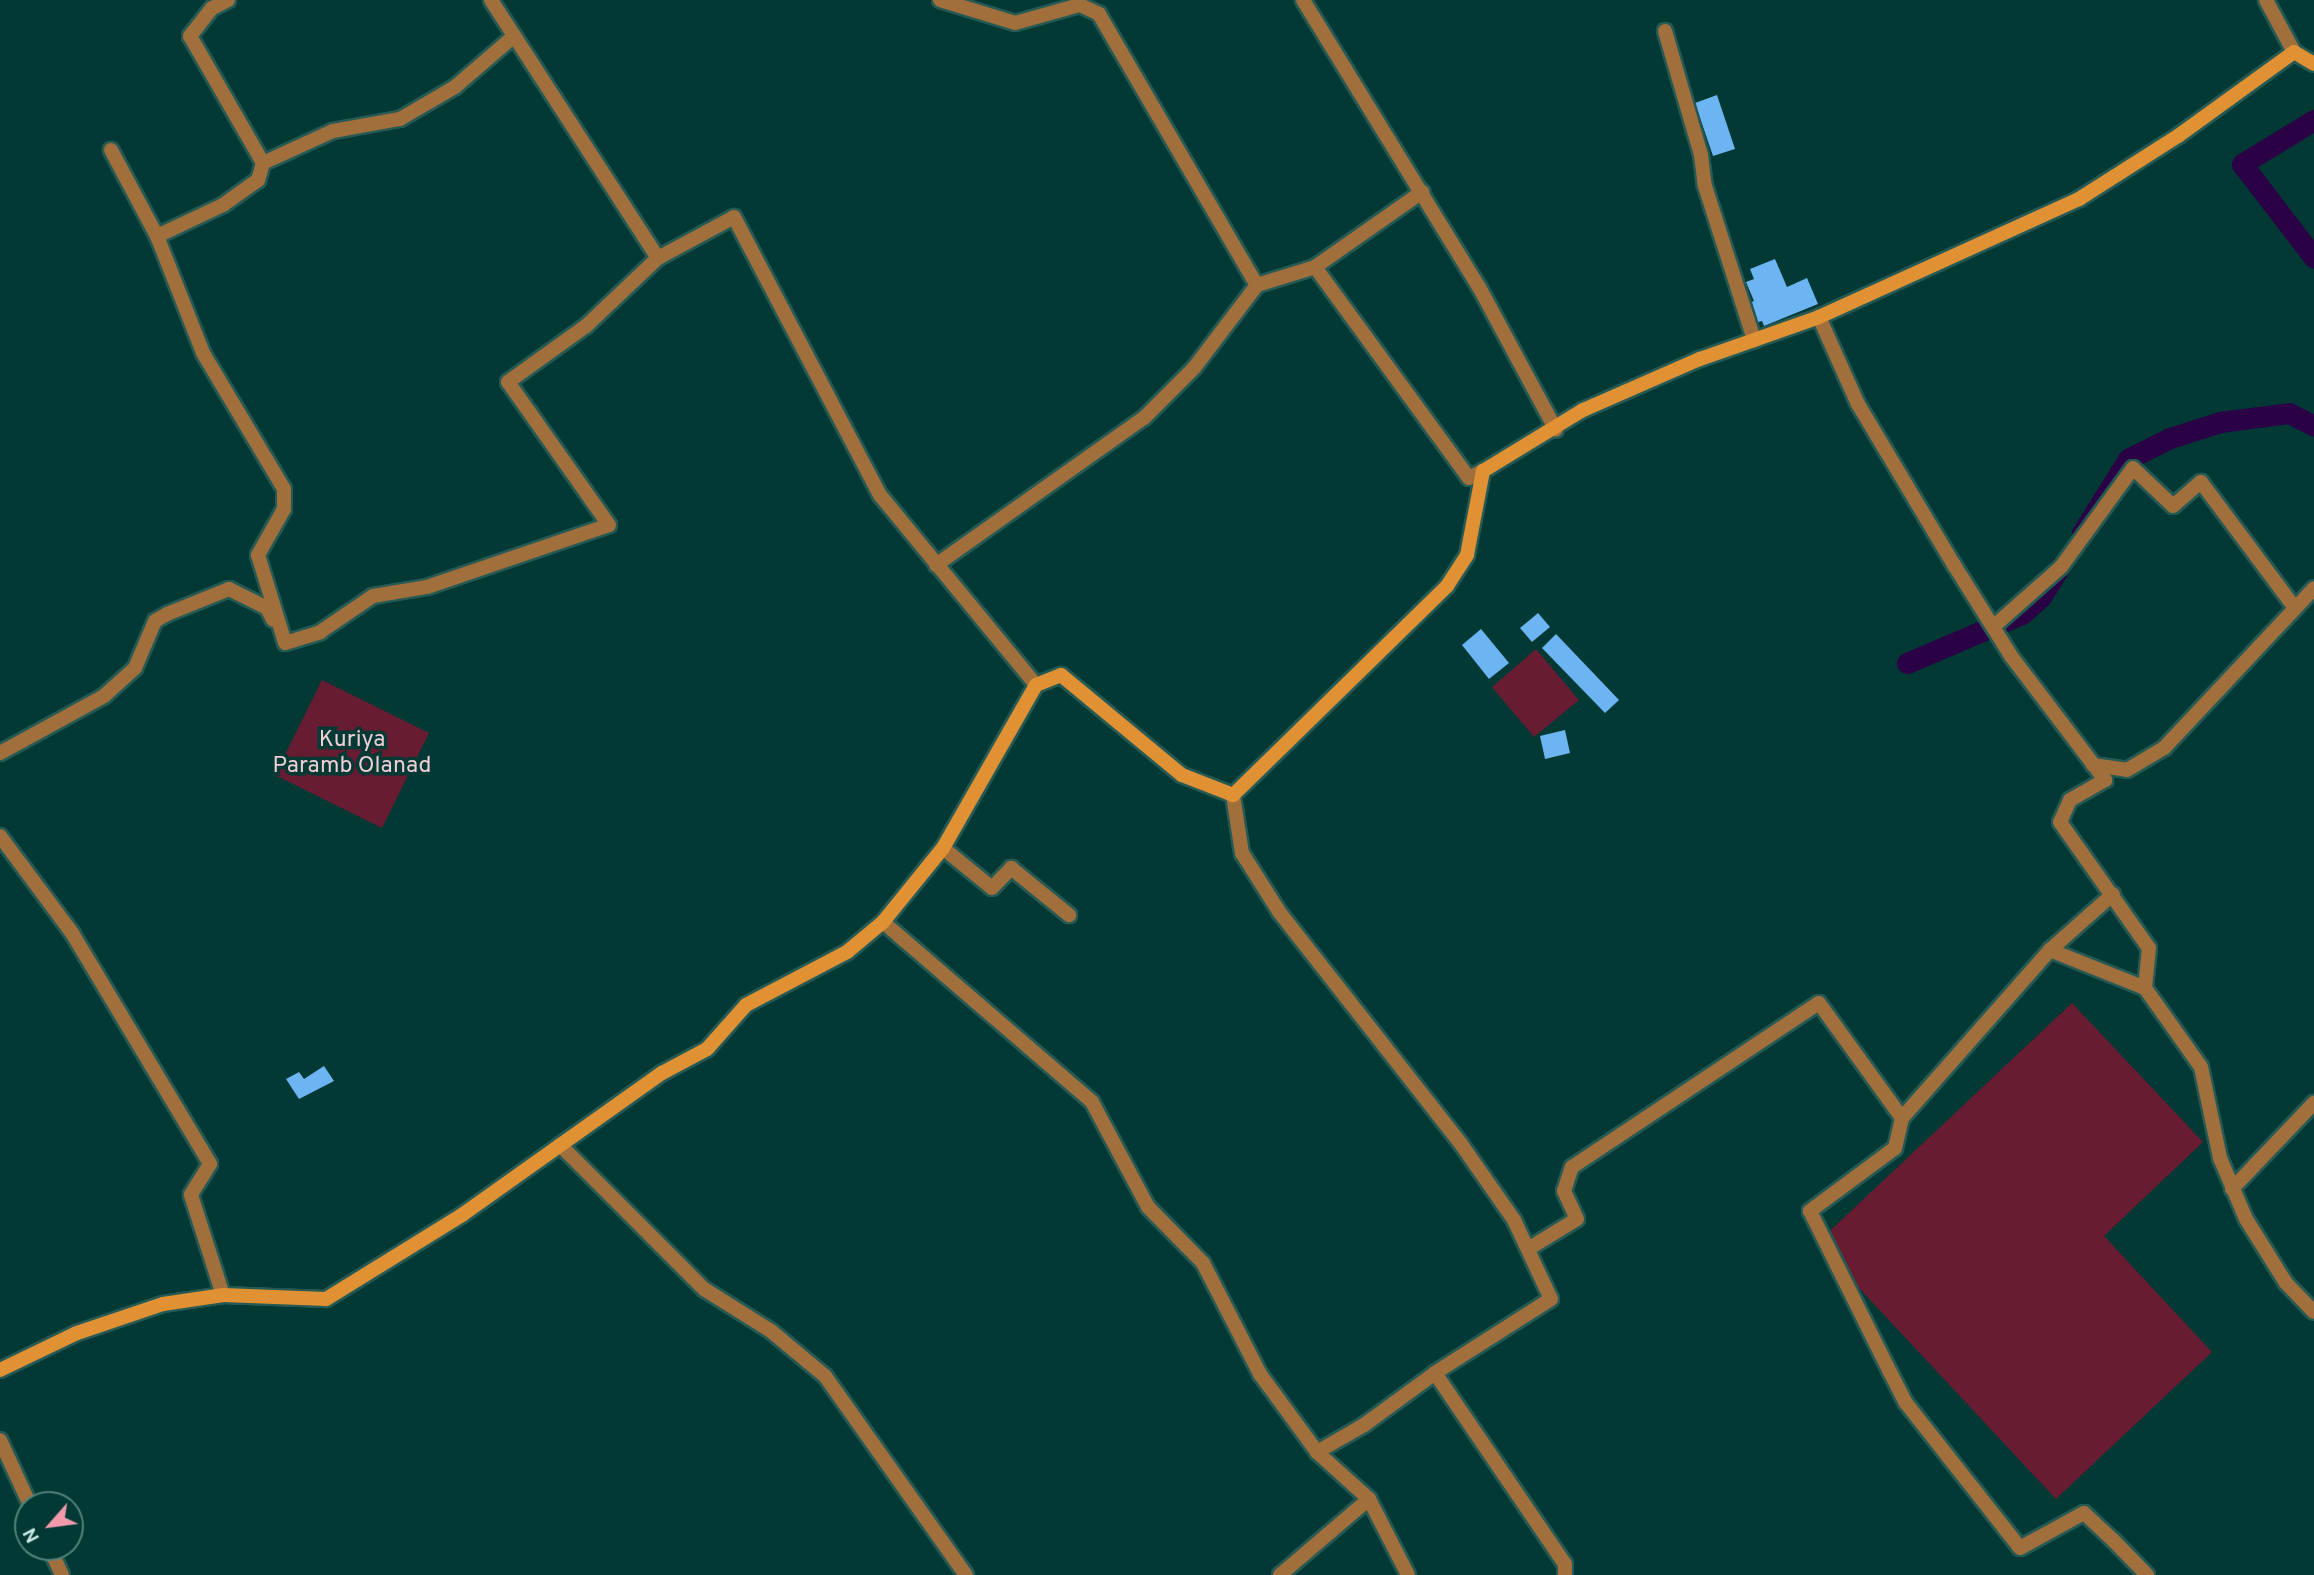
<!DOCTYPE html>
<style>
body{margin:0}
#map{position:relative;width:2314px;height:1575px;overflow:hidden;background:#023934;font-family:Overpass,sans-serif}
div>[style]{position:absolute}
.green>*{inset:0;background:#671c32}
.canal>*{height:21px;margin:-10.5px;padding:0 10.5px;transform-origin:10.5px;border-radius:10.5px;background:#2b0146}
.building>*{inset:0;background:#6cb4f2}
.roads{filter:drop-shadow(2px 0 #265954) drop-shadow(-2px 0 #265954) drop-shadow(0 2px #265954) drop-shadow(0 -2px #265954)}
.minor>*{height:14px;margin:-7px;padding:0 7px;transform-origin:7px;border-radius:7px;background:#a06f3b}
.tertiary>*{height:14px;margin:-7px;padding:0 7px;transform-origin:7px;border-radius:7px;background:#a06f3b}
.secondary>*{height:14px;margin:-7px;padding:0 7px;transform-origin:7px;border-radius:7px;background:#df9134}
span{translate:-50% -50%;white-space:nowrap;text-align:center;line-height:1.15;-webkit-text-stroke:7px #023934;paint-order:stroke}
.park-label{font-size:23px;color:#edced3}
.north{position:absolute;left:14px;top:1491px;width:70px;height:70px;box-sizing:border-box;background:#023934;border:2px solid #52807b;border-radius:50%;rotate:242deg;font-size:19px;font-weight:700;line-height:28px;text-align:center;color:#cbeae6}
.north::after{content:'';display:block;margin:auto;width:24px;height:32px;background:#f29aac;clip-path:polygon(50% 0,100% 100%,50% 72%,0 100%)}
</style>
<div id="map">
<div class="green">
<div style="clip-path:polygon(1536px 649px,1579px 700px,1534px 737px,1492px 687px)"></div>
<div style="clip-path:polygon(322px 680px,429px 733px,382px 828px,275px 775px)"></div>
<div style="clip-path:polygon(2072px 1003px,2203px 1142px,2104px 1236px,2212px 1352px,2056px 1499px,1817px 1243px)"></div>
</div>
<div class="canal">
<div style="left:2314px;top:120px;width:84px;rotate:148.6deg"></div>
<div style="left:2242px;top:164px;width:118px;rotate:52.5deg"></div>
<div style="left:2082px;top:533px;width:87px;rotate:-58.1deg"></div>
<div style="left:2128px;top:459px;width:47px;rotate:-26.6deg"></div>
<div style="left:2170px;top:438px;width:52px;rotate:-17.7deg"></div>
<div style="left:2220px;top:422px;width:70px;rotate:-7.4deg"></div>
<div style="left:2289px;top:413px;width:28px;rotate:27deg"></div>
<div style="left:1907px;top:663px;width:125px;rotate:-23.1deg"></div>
<div style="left:2022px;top:614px;width:25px;rotate:-42deg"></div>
<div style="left:2041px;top:597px;width:36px;rotate:-58deg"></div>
</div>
<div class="building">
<div style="clip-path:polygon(1717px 95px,1735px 149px,1713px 156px,1695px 103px)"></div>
<div style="clip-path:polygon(1775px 259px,1787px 287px,1807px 278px,1818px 304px,1764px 326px,1762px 321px,1755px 323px,1747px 304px,1754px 301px,1746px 282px,1754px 279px,1750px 269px)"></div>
<div style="clip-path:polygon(1538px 613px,1550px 627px,1532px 642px,1520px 628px)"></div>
<div style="clip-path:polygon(1481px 629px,1509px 663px,1489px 679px,1462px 645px)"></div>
<div style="clip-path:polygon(1556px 634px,1619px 700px,1605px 713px,1542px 648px)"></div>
<div style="clip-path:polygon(1565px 730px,1570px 753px,1545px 759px,1540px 736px)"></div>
<div style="clip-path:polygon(324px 1066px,334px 1081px,299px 1099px,286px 1079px,299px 1072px,304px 1079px)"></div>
</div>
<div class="roads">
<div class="minor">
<div style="left:228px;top:0;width:18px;rotate:153deg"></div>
<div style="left:212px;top:8px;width:36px;rotate:128deg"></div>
<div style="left:190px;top:36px;width:146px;rotate:60.1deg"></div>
<div style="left:263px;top:163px;width:18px;rotate:106deg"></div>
<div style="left:258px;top:180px;width:43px;rotate:144.5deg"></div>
<div style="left:223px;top:205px;width:73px;rotate:154.8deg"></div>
<div style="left:157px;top:236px;width:126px;rotate:68.5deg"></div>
<div style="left:203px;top:353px;width:158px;rotate:59.2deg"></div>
<div style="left:284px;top:489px;width:20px;rotate:90deg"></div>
<div style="left:284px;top:509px;width:53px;rotate:119.5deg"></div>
<div style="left:258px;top:555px;width:92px;rotate:72.9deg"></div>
<div style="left:491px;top:0;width:307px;rotate:57.1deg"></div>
<div style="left:658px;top:258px;width:86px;rotate:-28.3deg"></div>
<div style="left:734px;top:217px;width:314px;rotate:62.3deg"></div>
<div style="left:880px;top:495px;width:246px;rotate:50.6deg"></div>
<div style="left:940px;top:0;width:78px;rotate:17deg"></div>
<div style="left:1015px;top:23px;width:67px;rotate:-15.5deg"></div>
<div style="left:1080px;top:5px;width:21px;rotate:25deg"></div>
<div style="left:1099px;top:14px;width:314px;rotate:59.8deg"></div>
<div style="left:1303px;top:0;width:337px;rotate:58.5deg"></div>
<div style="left:1479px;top:287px;width:162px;rotate:61.7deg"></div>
<div style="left:2266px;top:0;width:59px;rotate:61.7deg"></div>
<div style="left:1665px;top:31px;width:129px;rotate:73.8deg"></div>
<div style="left:1701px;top:155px;width:31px;rotate:83deg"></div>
<div style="left:1705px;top:186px;width:162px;rotate:72.3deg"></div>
<div style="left:111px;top:150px;width:98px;rotate:61.9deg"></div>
<div style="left:263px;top:163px;width:77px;rotate:-24.6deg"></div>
<div style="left:333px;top:131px;width:68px;rotate:-10.2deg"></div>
<div style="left:400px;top:119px;width:64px;rotate:-30.2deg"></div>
<div style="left:455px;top:87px;width:78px;rotate:-40.8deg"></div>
<div style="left:1315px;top:267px;width:261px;rotate:53.9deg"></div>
<div style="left:1469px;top:478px;width:16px;rotate:-27deg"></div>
<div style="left:1819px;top:317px;width:95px;rotate:65.9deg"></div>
<div style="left:1858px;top:404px;width:187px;rotate:59.2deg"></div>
<div style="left:1954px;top:565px;width:107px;rotate:57.9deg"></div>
<div style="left:2011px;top:656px;width:156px;rotate:52.8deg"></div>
<div style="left:2105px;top:780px;width:40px;rotate:150.3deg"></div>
<div style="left:2070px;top:800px;width:24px;rotate:114deg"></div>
<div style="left:2060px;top:822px;width:154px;rotate:54.8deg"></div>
<div style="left:2149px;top:948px;width:40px;rotate:95.7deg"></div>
<div style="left:2145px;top:988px;width:97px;rotate:54.7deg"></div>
<div style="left:2201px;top:1067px;width:93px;rotate:78.2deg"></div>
<div style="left:2220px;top:1158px;width:66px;rotate:66.9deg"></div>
<div style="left:2246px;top:1219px;width:75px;rotate:58deg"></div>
<div style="left:2286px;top:1283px;width:40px;rotate:46deg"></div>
<div style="left:936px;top:565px;width:255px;rotate:-35.3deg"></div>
<div style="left:1144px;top:418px;width:71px;rotate:-45deg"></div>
<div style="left:1194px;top:368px;width:104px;rotate:-52.8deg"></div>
<div style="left:1257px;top:285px;width:61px;rotate:-17.2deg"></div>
<div style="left:1315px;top:267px;width:131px;rotate:-35deg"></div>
<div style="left:1993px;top:627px;width:91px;rotate:-41.4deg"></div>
<div style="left:2061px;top:567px;width:122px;rotate:-54deg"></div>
<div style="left:2133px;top:468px;width:55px;rotate:43.5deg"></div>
<div style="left:2173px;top:506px;width:37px;rotate:-41deg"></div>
<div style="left:2201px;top:482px;width:157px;rotate:53.3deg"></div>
<div style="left:285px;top:643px;width:37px;rotate:-17deg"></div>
<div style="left:320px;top:632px;width:64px;rotate:-34.2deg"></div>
<div style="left:373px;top:596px;width:55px;rotate:-9.5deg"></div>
<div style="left:427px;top:587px;width:192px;rotate:-18.8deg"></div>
<div style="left:609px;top:525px;width:175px;rotate:-125.2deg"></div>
<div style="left:508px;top:382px;width:96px;rotate:-35.7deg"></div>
<div style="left:586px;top:326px;width:99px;rotate:-43.4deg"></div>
<div style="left:0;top:753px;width:119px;rotate:-28.7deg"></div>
<div style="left:104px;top:696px;width:42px;rotate:-42.1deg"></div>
<div style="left:135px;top:668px;width:51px;rotate:-66.9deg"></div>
<div style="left:155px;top:621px;width:14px;rotate:-30deg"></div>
<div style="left:167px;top:614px;width:67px;rotate:-22deg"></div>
<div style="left:229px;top:589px;width:42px;rotate:26.6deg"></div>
<div style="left:267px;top:608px;width:13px;rotate:63deg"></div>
<div style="left:2093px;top:765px;width:34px;rotate:8deg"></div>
<div style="left:2127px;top:770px;width:43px;rotate:-30.7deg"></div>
<div style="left:2164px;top:748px;width:219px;rotate:-46.8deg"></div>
<div style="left:0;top:836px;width:121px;rotate:53.4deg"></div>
<div style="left:72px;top:933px;width:269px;rotate:59.1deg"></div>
<div style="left:210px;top:1164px;width:36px;rotate:122deg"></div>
<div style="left:191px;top:1195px;width:105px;rotate:72.3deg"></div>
<div style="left:943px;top:848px;width:63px;rotate:39.2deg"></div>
<div style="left:992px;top:888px;width:28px;rotate:-46deg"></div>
<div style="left:1011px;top:868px;width:75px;rotate:39deg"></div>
<div style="left:883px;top:922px;width:276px;rotate:40.7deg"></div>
<div style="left:1092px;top:1102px;width:119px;rotate:61.9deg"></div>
<div style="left:1148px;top:1207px;width:78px;rotate:45.5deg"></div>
<div style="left:1203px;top:1263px;width:125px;rotate:62.8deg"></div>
<div style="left:1260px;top:1374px;width:97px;rotate:53.8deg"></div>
<div style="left:2050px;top:950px;width:84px;rotate:-41.6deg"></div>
<div style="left:1902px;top:1118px;width:31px;rotate:103deg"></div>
<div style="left:1895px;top:1148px;width:106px;rotate:143.5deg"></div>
<div style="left:1810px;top:1211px;width:180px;rotate:63.6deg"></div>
<div style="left:1890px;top:1372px;width:35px;rotate:63deg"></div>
<div style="left:1906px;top:1403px;width:184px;rotate:51.8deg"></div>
<div style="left:2020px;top:1548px;width:73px;rotate:-28.7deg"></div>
<div style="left:2084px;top:1513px;width:40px;rotate:43deg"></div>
<div style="left:560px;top:1145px;width:204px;rotate:45deg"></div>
<div style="left:704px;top:1289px;width:79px;rotate:32.1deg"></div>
<div style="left:771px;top:1331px;width:70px;rotate:39.8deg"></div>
<div style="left:825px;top:1376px;width:244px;rotate:54.7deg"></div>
<div style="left:2232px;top:1189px;width:119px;rotate:-46.4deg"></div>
<div style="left:1528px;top:1249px;width:57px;rotate:-31.5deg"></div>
<div style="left:1577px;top:1219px;width:31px;rotate:-115deg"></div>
<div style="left:1564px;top:1191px;width:25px;rotate:-72deg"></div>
<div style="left:1572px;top:1167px;width:296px;rotate:-33.6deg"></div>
<div style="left:1819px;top:1003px;width:142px;rotate:54.2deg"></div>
<div style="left:1902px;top:1118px;width:224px;rotate:-48.6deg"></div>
<div style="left:2050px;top:950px;width:102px;rotate:21.8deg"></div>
<div style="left:0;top:1440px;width:72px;rotate:65.2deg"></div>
<div style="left:1369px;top:1499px;width:85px;rotate:62.8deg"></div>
<div style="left:49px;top:1547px;width:31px;rotate:65deg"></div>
<div style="left:1280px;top:1575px;width:117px;rotate:-40.5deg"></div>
<div style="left:1369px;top:1499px;width:70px;rotate:-137.9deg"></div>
<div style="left:1317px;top:1452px;width:54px;rotate:-29.9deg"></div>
<div style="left:1364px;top:1425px;width:88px;rotate:-36.2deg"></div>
</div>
<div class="tertiary">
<div style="left:1233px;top:795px;width:59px;rotate:81.2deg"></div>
<div style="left:1242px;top:853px;width:71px;rotate:57.7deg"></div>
<div style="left:1280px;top:913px;width:293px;rotate:51.9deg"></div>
<div style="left:1461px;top:1144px;width:93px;rotate:55.1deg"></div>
<div style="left:1514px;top:1220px;width:87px;rotate:64.9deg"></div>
<div style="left:1551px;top:1299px;width:138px;rotate:147.5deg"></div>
<div style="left:1435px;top:1373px;width:231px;rotate:55.8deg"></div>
<div style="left:1565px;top:1564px;width:11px;rotate:90deg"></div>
<div style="left:2113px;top:1540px;width:49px;rotate:45.8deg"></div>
</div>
<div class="secondary">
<div style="left:0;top:1370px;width:85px;rotate:-25.7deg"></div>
<div style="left:77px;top:1333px;width:91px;rotate:-18.6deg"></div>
<div style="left:163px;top:1304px;width:61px;rotate:-8.5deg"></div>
<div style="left:223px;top:1295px;width:103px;rotate:2.2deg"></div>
<div style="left:326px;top:1299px;width:160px;rotate:-31.7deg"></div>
<div style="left:462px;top:1215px;width:245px;rotate:-35.4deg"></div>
<div style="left:662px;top:1073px;width:51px;rotate:-28.1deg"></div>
<div style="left:707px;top:1049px;width:59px;rotate:-48.4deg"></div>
<div style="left:746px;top:1005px;width:114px;rotate:-27.7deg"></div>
<div style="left:847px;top:952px;width:47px;rotate:-39.8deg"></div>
<div style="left:883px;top:922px;width:95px;rotate:-51deg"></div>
<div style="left:943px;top:848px;width:188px;rotate:-60.3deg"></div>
<div style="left:1036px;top:685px;width:27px;rotate:-22deg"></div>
<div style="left:1061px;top:675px;width:157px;rotate:39.6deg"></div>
<div style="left:1182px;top:775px;width:55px;rotate:21.4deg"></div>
<div style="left:1233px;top:795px;width:299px;rotate:-44.3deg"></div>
<div style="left:1447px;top:586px;width:37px;rotate:-57deg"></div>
<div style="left:1467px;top:555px;width:86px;rotate:-79.2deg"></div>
<div style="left:1483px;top:471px;width:117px;rotate:-31.4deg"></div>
<div style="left:1583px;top:410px;width:128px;rotate:-23.6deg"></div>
<div style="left:1700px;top:359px;width:126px;rotate:-19.4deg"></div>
<div style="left:1819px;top:317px;width:286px;rotate:-24.4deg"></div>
<div style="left:2079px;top:199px;width:117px;rotate:-32.5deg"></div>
<div style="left:2178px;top:136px;width:143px;rotate:-35.9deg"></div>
<div style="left:2294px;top:52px;width:23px;rotate:31deg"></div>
</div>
</div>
<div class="park-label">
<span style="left:352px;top:754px">Kuriya<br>Paramb Olanad</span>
</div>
<div class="north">N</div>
</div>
